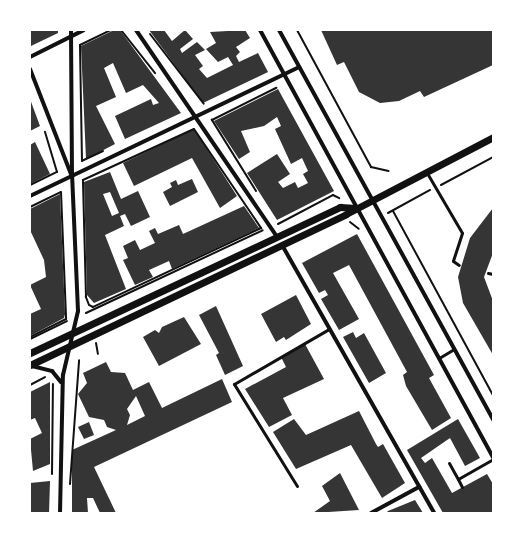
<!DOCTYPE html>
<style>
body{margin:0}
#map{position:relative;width:523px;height:543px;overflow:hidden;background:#fff;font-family:"Times New Roman",serif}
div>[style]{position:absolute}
.building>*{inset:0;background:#353535}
.path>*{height:2px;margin:-1px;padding:0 1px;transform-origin:1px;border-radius:1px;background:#111}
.service>*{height:3px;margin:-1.5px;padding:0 1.5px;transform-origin:1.5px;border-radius:1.5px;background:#111}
.minor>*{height:4px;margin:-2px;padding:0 2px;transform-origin:2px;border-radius:2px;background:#111}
.tertiary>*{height:7px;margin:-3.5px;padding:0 3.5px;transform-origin:3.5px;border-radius:3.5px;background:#111}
span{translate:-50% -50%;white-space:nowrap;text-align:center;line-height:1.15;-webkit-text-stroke:3px #fff;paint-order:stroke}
.frame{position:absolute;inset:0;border:31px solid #fff;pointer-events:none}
</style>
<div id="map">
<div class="building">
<div style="clip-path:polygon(30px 30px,58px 30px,58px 33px,31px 46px)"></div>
<div style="clip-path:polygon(114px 30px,120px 30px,181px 113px,125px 139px,115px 116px,151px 99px,153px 105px,159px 103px,143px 85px,126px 93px,113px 63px,104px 68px,116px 97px,96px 106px,115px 144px,86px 159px,81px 46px)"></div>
<div style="clip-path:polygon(149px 30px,164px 30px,172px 41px,185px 30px,193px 39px,180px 49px,182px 53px,197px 42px,205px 50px,195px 55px,203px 66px,199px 69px,207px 78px,233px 65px,228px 57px,218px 62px,206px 49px,216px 43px,210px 32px,245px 30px,250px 38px,236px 47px,240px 52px,236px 56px,239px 62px,258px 53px,268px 72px,203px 103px)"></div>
<div style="clip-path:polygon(321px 30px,493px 30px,493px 65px,424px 97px,420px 91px,399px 101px,380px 103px,359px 92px,344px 62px,337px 65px)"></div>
<div style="clip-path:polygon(278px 89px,334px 191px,277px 220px,247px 173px,277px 154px,290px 174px,278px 182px,283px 188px,295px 182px,298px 188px,308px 183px,303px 174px,308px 171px,302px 158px,291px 164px,275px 129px,281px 126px,277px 117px,264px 126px,241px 131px,250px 152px,239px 159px,214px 121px)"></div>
<div style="clip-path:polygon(30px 99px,40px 126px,30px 131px)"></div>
<div style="clip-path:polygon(194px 129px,237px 196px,220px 208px,192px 158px,134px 186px,123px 163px)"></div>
<div style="clip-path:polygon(35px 142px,50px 174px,30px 184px,30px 145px)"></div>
<div style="clip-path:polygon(evenodd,110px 172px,121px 199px,138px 191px,150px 217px,131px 226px,125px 214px,120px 216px,124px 226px,105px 235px,126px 289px,94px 303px,87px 295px,84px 182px,110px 172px,110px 192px,119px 213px,112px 216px,103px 194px,110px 192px)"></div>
<div style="clip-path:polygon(192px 179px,198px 192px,170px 206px,163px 192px,172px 187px,170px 183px,176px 180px,178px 185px)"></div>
<div style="clip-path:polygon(60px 194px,65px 314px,64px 318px,30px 336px,30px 314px,41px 309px,30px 285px,46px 277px,44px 260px,30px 230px,30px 209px)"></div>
<div style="clip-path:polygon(244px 206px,259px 228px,172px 269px,169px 261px,149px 270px,153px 277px,135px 285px,123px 260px,128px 258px,123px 246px,135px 240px,140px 250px,155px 243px,149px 231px,155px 228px,158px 234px,179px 225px,183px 234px)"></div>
<div style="clip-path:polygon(493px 208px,493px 253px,484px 277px,493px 301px,493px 355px,463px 303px,458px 277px,470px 238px)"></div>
<div style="clip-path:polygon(357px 234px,434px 375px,429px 378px,451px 418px,432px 430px,406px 386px,403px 375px,407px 372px,349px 265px,333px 273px,359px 319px,339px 330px,321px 299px,328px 295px,325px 290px,319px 293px,302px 263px)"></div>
<div style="clip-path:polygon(296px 295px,311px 324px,286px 340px,284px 337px,276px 342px,261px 314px)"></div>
<div style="clip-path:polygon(216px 306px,243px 366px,225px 375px,216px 355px,219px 353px,199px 315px)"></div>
<div style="clip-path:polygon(184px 317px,201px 344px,159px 366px,143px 337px,155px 330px,159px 333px,162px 327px)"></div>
<div style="clip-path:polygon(353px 332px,356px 338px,364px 333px,386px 373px,369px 383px,343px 337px)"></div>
<div style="clip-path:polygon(305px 344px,324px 379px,283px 398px,292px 415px,269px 427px,245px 389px,286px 367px,281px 357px)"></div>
<div style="clip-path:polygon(evenodd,106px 362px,111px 372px,125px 373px,133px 390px,149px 382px,162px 408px,222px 379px,232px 402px,94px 467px,116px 513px,100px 513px,93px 498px,87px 498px,88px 513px,72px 513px,72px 450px,116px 430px,107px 427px,104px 420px,89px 417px,78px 394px,87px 383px,83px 373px,106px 362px,136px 396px,145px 416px,127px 425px,130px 415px,127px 409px,136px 396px)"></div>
<div style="clip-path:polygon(50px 382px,50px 464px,33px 471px,30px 439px,42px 433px,35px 418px,30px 420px,30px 392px)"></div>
<div style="clip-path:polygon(359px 411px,376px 444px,378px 447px,383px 444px,405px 483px,382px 498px,351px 445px,296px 469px,273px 432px,294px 419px,306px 435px)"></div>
<div style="clip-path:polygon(458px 419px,480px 458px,465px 466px,450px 438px,421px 458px,425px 463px,432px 458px,452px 493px,487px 474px,493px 484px,493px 513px,443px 513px,407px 450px)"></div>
<div style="clip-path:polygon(89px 422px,94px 435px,84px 439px,78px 427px)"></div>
<div style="clip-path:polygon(340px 473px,359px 510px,313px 513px,330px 501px,322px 486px)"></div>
<div style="clip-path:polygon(50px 481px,49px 513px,30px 513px,30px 483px)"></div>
<div style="clip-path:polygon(415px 500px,423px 513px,386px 513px,388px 511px)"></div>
</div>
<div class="path">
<div style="left:121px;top:30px;width:55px;rotate:51.7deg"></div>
<div style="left:297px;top:30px;width:156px;rotate:61.6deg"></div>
<div style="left:371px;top:167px;width:18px;rotate:13deg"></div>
<div style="left:150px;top:34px;width:88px;rotate:52.4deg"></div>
<div style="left:194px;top:129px;width:120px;rotate:55.9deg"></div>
<div style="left:261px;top:228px;width:186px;rotate:154.8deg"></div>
<div style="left:93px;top:307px;width:4px;rotate:-153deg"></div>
<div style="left:89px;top:305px;width:9px;rotate:-111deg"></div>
<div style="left:86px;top:297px;width:117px;rotate:-91.5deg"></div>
<div style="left:83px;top:180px;width:122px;rotate:-24.7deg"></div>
<div style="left:103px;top:151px;width:23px;rotate:155deg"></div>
<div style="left:82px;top:161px;width:116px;rotate:-91deg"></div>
<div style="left:80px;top:45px;width:34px;rotate:-26deg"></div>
<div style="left:30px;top:185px;width:30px;rotate:-26deg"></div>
<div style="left:57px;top:172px;width:42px;rotate:-106.7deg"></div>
<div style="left:441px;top:185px;width:59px;rotate:-28.3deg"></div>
<div style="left:256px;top:191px;width:84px;rotate:-121.8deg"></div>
<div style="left:212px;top:120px;width:72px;rotate:-26.6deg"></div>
<div style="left:30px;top:207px;width:34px;rotate:-26deg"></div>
<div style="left:61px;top:192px;width:127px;rotate:87.7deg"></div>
<div style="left:66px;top:319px;width:40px;rotate:153.4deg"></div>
<div style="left:393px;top:211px;width:209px;rotate:61.5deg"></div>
<div style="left:388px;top:213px;width:48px;rotate:-28.7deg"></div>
<div style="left:350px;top:222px;width:11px;rotate:38deg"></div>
<div style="left:278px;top:224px;width:62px;rotate:-27.8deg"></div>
<div style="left:333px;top:195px;width:7px;rotate:27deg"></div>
<div style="left:86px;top:313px;width:195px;rotate:-25.1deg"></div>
<div style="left:30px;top:339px;width:41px;rotate:-25.9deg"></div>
<div style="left:96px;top:343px;width:11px;rotate:80deg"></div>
<div style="left:30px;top:385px;width:17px;rotate:-28deg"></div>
<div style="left:52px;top:474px;width:90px;rotate:-89.4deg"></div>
<div style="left:70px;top:484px;width:124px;rotate:-85.8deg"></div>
</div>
<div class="service">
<div style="left:427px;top:173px;width:69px;rotate:59.7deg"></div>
<div style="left:462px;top:233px;width:29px;rotate:108deg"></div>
<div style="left:453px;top:261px;width:7px;rotate:34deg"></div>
<div style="left:488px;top:273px;width:5px;rotate:11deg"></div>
<div style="left:439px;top:358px;width:17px;rotate:-31deg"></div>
<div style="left:449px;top:463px;width:18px;rotate:61deg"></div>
<div style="left:297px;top:486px;width:120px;rotate:-121.7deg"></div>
<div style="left:234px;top:384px;width:110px;rotate:-30.1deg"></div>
<div style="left:462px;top:487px;width:9px;rotate:-117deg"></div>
<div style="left:458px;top:479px;width:40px;rotate:-29.7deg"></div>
</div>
<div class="minor">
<div style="left:136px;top:30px;width:250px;rotate:55.7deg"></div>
<div style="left:260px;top:30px;width:487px;rotate:61.4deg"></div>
<div style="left:279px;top:30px;width:445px;rotate:61.2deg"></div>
<div style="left:30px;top:57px;width:60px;rotate:-26.6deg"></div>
<div style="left:30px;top:69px;width:113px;rotate:68.7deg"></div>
<div style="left:30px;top:196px;width:298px;rotate:-25.6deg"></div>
<div style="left:282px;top:245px;width:308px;rotate:60.4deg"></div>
<div style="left:32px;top:366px;width:21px;rotate:14deg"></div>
<div style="left:52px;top:371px;width:14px;rotate:51deg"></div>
<div style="left:60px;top:513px;width:138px;rotate:-88.8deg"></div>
<div style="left:63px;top:375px;width:66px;rotate:-76.8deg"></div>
<div style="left:78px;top:311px;width:135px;rotate:-92.5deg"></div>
<div style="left:72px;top:176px;width:146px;rotate:-90.4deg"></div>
<div style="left:371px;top:513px;width:55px;rotate:-28.4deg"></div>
</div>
<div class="tertiary">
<div style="left:30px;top:353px;width:343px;rotate:-25.2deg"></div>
<div style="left:340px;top:207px;width:16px;rotate:4deg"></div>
<div style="left:30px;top:365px;width:350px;rotate:-25.5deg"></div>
<div style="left:346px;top:214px;width:166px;rotate:-27.6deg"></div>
</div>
<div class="frame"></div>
</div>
